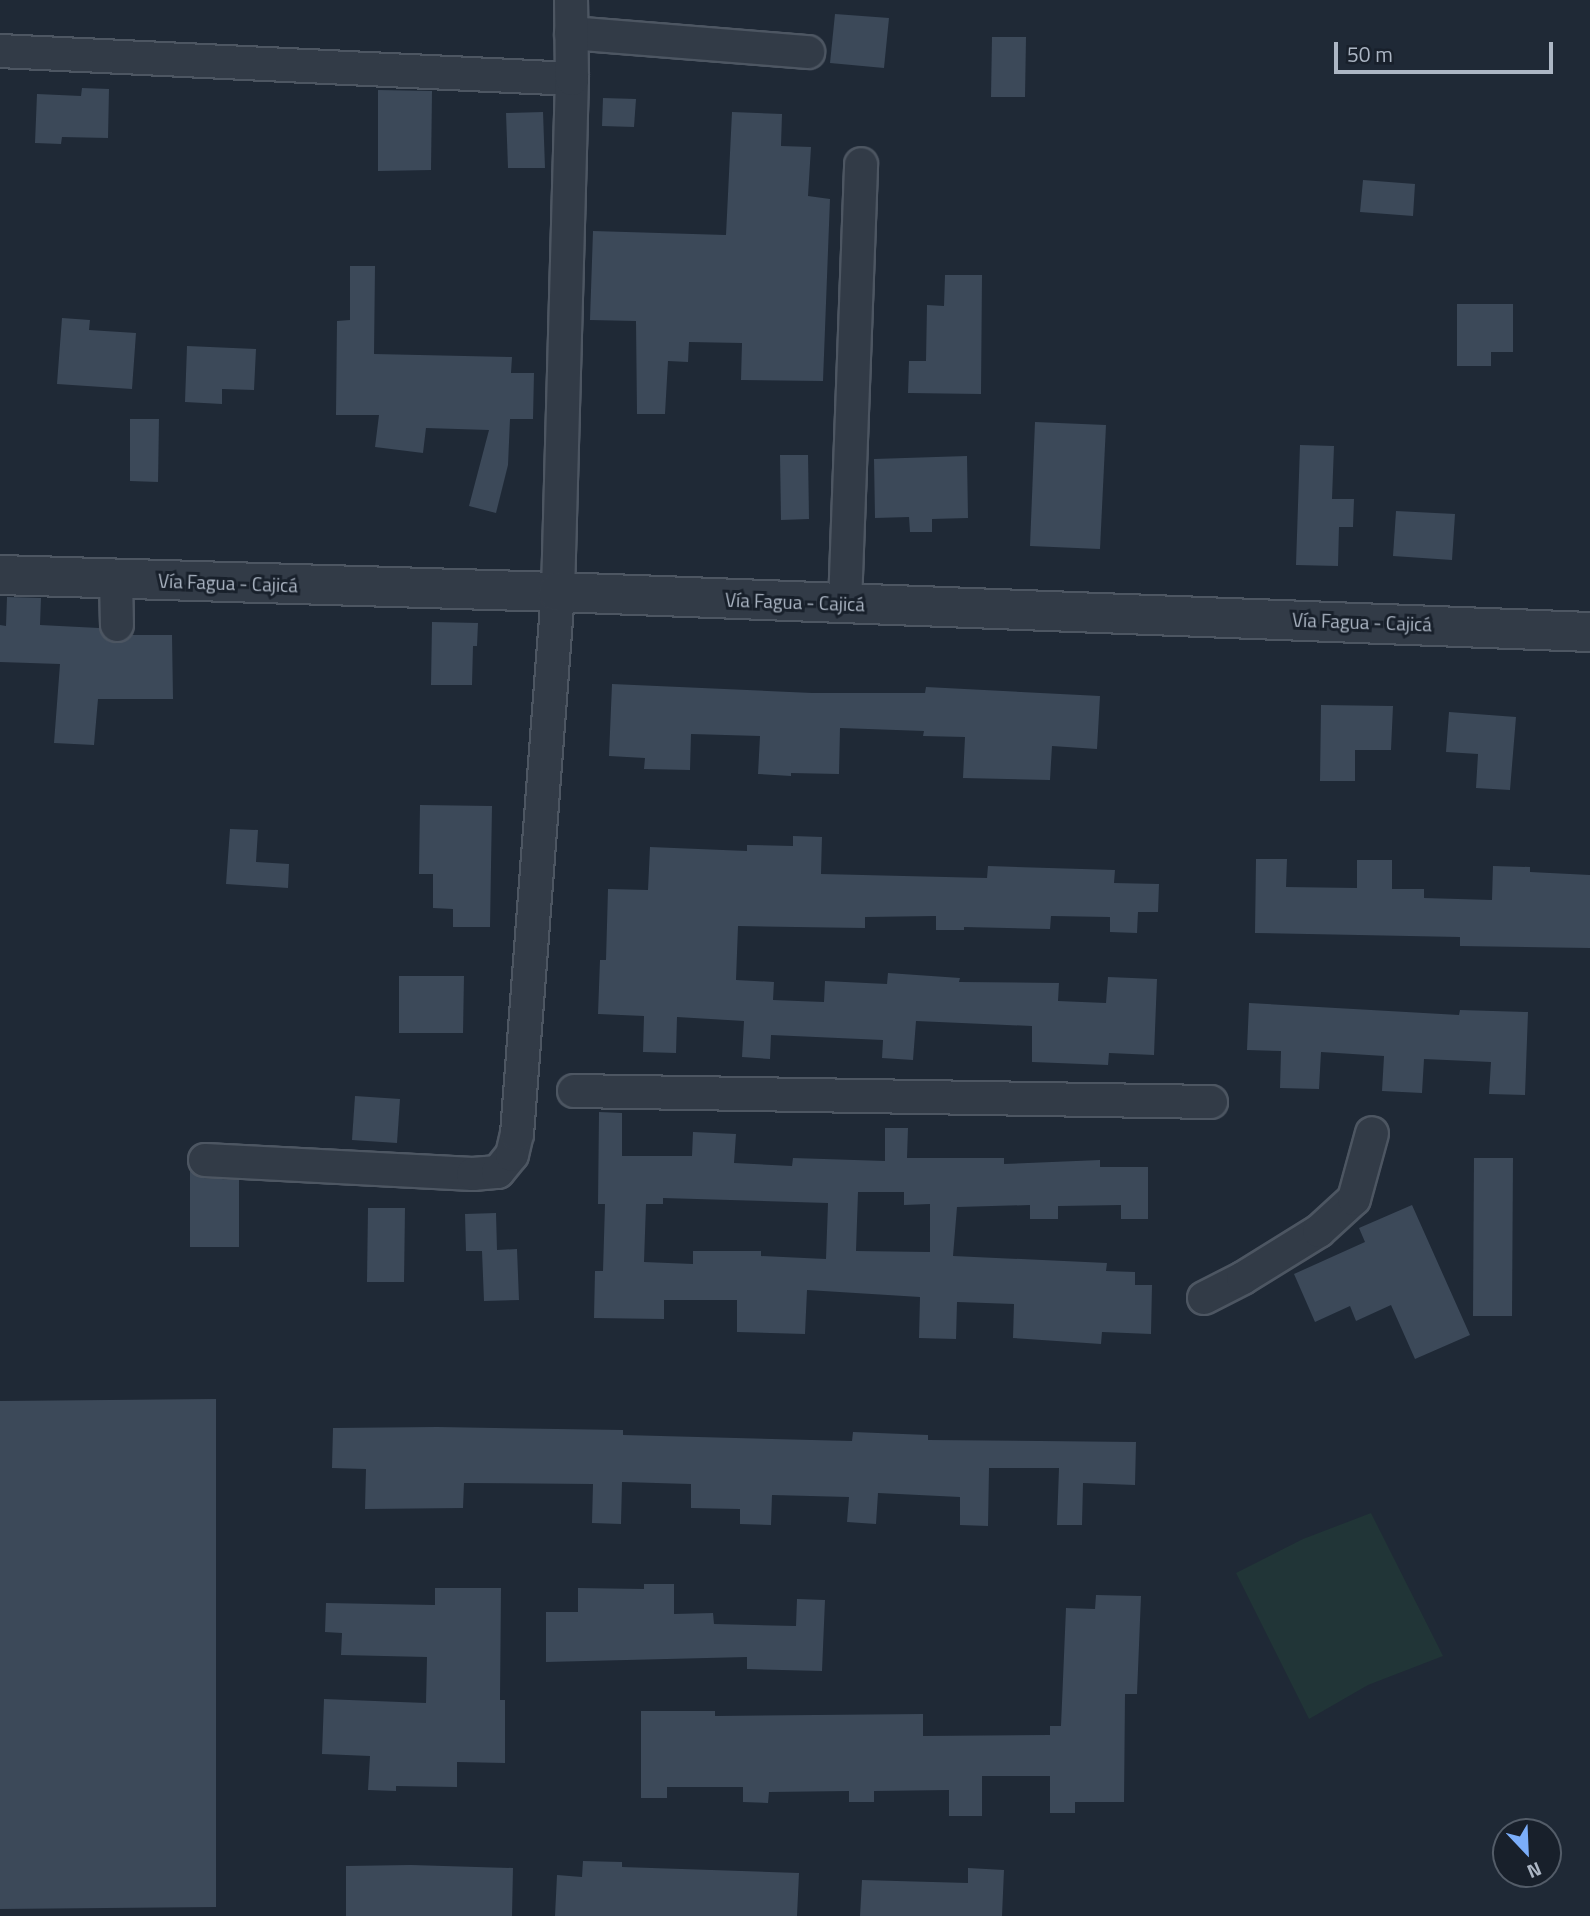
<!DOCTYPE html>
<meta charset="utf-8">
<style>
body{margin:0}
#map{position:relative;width:1590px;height:1916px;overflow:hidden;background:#1f2936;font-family:"Titillium Web",sans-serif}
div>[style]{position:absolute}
.green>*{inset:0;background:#213537}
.building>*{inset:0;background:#3c4959}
.roads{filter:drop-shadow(2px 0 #4d5662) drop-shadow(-2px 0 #4d5662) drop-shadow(0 2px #4d5662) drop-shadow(0 -2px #4d5662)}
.minor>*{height:32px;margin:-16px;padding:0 16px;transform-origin:16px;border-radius:16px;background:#323b47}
.tertiary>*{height:38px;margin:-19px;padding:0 19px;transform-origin:19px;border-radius:19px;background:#323b47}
span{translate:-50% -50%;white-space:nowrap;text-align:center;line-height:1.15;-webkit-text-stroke:6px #18202b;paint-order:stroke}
.street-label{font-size:19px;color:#acb6c4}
.north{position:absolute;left:1492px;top:1818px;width:70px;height:70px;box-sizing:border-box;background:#18202b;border:2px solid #535c68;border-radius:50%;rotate:157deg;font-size:19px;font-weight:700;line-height:28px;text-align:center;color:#acb6c4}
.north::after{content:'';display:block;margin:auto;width:24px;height:32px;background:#7baefa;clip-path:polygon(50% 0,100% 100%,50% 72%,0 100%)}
.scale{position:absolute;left:1334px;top:42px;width:219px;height:32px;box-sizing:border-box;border:4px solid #acb6c4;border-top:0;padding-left:9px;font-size:21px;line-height:24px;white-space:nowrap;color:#acb6c4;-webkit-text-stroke:5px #18202b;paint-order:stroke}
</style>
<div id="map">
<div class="green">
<div style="clip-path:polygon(1371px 1513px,1443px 1656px,1368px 1685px,1309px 1719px,1236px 1573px,1303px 1539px)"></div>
</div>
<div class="building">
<div style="clip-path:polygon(835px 14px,889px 18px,884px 68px,830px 63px)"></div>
<div style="clip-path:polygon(992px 37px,1026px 37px,1025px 97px,991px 97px)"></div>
<div style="clip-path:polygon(82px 88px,109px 89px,108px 138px,62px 137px,61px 144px,35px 143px,37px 94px,81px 96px)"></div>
<div style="clip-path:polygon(378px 90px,432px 91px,431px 170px,378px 171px)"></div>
<div style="clip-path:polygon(603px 98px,636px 99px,634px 127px,602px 126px)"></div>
<div style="clip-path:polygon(543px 112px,545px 168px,508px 168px,506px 113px)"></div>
<div style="clip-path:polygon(732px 112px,782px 114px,781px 146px,811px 147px,808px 196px,830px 199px,823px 381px,741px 380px,742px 343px,689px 342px,688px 362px,668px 361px,665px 414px,637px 414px,636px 321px,590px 320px,593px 231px,726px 235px)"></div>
<div style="clip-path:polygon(1363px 180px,1415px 184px,1413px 216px,1360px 212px)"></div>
<div style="clip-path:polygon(350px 266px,375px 266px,374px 354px,512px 357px,511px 373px,534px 373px,533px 419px,510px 419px,508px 465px,496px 513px,469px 506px,489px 430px,426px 428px,423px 453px,375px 447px,379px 415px,336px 415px,337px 321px,350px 320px)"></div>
<div style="clip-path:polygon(945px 275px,982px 275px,981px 394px,908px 393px,909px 361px,926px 361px,927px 305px,944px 306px)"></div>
<div style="clip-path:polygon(1457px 304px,1513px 304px,1513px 352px,1491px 352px,1491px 366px,1457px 366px)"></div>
<div style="clip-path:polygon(62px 318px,90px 320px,89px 330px,136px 333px,132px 389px,57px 384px)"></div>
<div style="clip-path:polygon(187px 346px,256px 349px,254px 390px,222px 389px,222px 404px,185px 402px)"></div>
<div style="clip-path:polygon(130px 419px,159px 419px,158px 482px,130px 481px)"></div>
<div style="clip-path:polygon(1035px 422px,1106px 425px,1100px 549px,1030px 546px)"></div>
<div style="clip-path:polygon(1300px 445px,1334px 446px,1332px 499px,1354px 499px,1353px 527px,1339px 527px,1338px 566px,1296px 565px)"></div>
<div style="clip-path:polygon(780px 455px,808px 455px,809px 519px,781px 520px)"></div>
<div style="clip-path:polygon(967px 456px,968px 518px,932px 519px,932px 532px,910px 532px,909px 517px,875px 518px,874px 459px)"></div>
<div style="clip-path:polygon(1396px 511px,1455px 514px,1452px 560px,1393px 556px)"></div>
<div style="clip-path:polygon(7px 597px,41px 598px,40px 625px,99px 628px,108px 641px,117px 643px,132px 635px,172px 635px,173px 699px,98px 699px,94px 745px,54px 743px,60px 664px,0 662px,0 625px,6px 626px)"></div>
<div style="clip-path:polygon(432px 622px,478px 623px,477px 646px,473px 646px,472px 685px,431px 685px)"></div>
<div style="clip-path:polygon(612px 684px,812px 693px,925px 693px,926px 687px,1100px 696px,1097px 749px,1052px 746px,1050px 780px,963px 778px,965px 737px,923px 736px,924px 731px,840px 728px,839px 774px,791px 773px,791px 776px,758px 774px,760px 736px,691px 734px,690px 770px,644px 769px,645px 758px,609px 756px)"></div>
<div style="clip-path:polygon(1321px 705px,1393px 706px,1391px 750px,1355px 750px,1355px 781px,1320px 781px)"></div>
<div style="clip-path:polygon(1449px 712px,1516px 717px,1510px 790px,1476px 788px,1478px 754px,1446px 752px)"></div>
<div style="clip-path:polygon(420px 805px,492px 806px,490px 927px,453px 927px,453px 909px,433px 908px,433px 874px,419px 874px)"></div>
<div style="clip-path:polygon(230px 829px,258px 830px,256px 862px,289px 864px,288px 888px,226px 884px)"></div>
<div style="clip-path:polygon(793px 836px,822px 837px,821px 874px,987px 878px,988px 866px,1115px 870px,1114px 883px,1159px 884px,1158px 912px,1138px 912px,1137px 933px,1110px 932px,1110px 917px,1051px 916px,1050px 929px,964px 927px,964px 930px,936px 930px,936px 916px,865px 917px,865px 928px,738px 926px,736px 980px,774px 982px,773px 1000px,824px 1002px,825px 981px,887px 984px,888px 973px,960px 978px,959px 982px,1059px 983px,1058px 1001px,1106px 1003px,1108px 977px,1157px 979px,1154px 1055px,1109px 1053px,1108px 1065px,1032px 1062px,1032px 1026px,916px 1021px,913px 1060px,882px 1058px,883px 1040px,771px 1035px,770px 1059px,742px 1057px,744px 1021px,677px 1017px,676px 1053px,643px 1052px,644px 1016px,598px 1014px,600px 960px,606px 960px,608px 889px,648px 890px,650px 847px,747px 851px,747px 845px,793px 846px)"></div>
<div style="clip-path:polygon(1256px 859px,1287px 859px,1286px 887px,1357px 888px,1357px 860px,1392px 860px,1392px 889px,1424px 889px,1424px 898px,1492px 900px,1493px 866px,1530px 867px,1530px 872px,1590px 875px,1590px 948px,1460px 946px,1460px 937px,1255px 933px)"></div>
<div style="clip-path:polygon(399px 976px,464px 976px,463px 1033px,399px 1033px)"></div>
<div style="clip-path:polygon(1249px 1003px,1459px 1015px,1460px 1010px,1528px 1012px,1525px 1095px,1489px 1094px,1491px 1062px,1424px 1059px,1422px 1093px,1382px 1091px,1384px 1056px,1321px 1052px,1319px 1089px,1280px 1088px,1281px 1051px,1247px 1050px)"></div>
<div style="clip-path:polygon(355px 1096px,400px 1099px,397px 1143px,352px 1140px)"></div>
<div style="clip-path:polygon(evenodd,599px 1112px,622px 1113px,622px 1156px,692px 1156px,693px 1132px,736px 1134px,734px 1163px,792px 1166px,793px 1158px,885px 1161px,885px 1128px,908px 1128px,907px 1158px,1004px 1158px,1004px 1164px,1100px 1160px,1100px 1167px,1148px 1167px,1148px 1219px,1121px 1219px,1121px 1205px,1058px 1206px,1058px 1219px,1030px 1219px,1030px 1205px,957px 1207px,953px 1256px,1107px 1263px,1106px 1271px,1135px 1272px,1135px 1285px,1152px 1285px,1151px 1334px,1102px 1332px,1101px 1344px,1013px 1338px,1014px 1304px,957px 1302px,956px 1339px,919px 1338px,920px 1297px,807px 1290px,805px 1334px,737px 1332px,737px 1300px,664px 1300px,664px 1319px,594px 1318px,595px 1271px,603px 1271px,605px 1204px,598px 1204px,599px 1112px,858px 1192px,904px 1192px,904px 1205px,930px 1204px,930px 1252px,856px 1251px,858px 1192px,599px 1112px,663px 1198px,828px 1203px,826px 1259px,761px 1256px,761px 1251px,693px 1251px,693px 1264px,644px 1262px,646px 1204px,663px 1204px,663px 1198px)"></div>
<div style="clip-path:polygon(1474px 1158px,1513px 1158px,1512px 1316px,1473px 1316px)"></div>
<div style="clip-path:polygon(190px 1170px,203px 1178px,239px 1180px,239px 1247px,190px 1247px)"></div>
<div style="clip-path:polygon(1412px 1205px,1470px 1335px,1415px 1359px,1391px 1305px,1356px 1321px,1350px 1306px,1315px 1322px,1294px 1274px,1365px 1242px,1359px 1228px)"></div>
<div style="clip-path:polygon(368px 1208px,405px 1208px,404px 1282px,367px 1282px)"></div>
<div style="clip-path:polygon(496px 1213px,497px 1250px,517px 1249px,519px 1300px,484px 1301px,482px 1251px,466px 1251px,465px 1214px)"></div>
<div style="clip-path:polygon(216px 1399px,216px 1907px,0 1909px,0 1401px)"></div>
<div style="clip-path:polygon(437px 1427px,623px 1430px,623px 1435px,852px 1441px,853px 1432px,928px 1435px,928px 1440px,1136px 1442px,1135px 1485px,1083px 1483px,1082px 1525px,1057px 1525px,1059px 1468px,989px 1468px,988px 1526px,960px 1525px,960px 1497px,878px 1493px,876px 1524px,847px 1522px,849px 1497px,772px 1495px,771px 1525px,740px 1524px,740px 1509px,691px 1508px,691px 1484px,622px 1482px,621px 1524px,592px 1523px,593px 1484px,464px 1483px,463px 1508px,365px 1509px,366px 1469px,332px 1468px,333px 1428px)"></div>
<div style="clip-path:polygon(644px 1584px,674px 1584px,674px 1614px,713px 1613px,714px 1624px,796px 1626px,797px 1599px,825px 1600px,822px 1671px,747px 1669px,747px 1657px,546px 1662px,546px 1612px,578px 1612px,578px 1588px,644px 1589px)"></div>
<div style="clip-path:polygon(435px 1588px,501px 1588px,500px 1700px,505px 1700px,505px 1763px,457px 1762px,457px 1787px,396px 1786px,396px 1791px,368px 1790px,370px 1756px,322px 1754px,324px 1699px,426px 1703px,427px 1657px,341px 1655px,342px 1633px,325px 1632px,326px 1603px,435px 1605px)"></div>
<div style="clip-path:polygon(1096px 1595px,1141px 1596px,1137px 1694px,1125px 1694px,1124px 1802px,1075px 1802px,1075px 1813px,1050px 1813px,1050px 1776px,982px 1776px,982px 1816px,949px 1816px,949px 1790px,874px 1791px,874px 1802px,849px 1802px,849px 1791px,769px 1792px,768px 1803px,743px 1802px,743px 1787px,667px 1787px,667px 1798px,641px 1798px,641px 1711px,715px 1711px,715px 1716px,923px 1714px,923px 1736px,1050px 1735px,1050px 1726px,1061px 1726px,1066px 1608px,1095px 1609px)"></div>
<div style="clip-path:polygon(583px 1861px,622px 1862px,622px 1867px,799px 1873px,797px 1916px,555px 1916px,557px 1875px,582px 1877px)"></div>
<div style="clip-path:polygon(411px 1865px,513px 1868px,512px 1916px,346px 1916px,346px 1866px)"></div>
<div style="clip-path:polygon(968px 1868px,1004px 1870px,1002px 1916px,860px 1916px,862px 1880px,968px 1883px)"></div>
</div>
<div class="roads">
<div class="minor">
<div style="left:571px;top:33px;width:238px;rotate:4.6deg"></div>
<div style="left:0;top:51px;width:573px;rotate:2.8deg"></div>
<div style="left:116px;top:579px;width:46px;rotate:88.8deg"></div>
<div style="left:845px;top:604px;width:440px;rotate:-87.9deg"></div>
<div style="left:574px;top:1091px;width:637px;rotate:0.99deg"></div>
<div style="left:205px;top:1160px;width:268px;rotate:3deg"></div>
<div style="left:473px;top:1174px;width:25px;rotate:-5deg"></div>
<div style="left:498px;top:1172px;width:22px;rotate:-51deg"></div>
<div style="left:512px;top:1155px;width:22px;rotate:-77deg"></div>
<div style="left:517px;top:1134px;width:544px;rotate:-85.67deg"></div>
<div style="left:558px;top:592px;width:513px;rotate:-88.44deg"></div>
<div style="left:572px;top:79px;width:79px;rotate:-90.7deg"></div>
<div style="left:1204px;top:1298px;width:44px;rotate:-27.1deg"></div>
<div style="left:1243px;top:1278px;width:89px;rotate:-31.7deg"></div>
<div style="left:1319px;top:1231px;width:47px;rotate:-42.4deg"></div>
<div style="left:1354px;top:1199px;width:68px;rotate:-74.7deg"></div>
</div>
<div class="tertiary">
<div style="left:0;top:575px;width:558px;rotate:1.75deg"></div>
<div style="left:558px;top:592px;width:1033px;rotate:2.22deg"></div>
</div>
</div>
<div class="street-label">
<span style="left:228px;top:583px;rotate:2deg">Vía Fagua - Cajicá</span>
<span style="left:795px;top:602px;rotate:2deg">Vía Fagua - Cajicá</span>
<span style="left:1362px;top:622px;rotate:2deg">Vía Fagua - Cajicá</span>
</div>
<div class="north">N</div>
<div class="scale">50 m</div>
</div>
